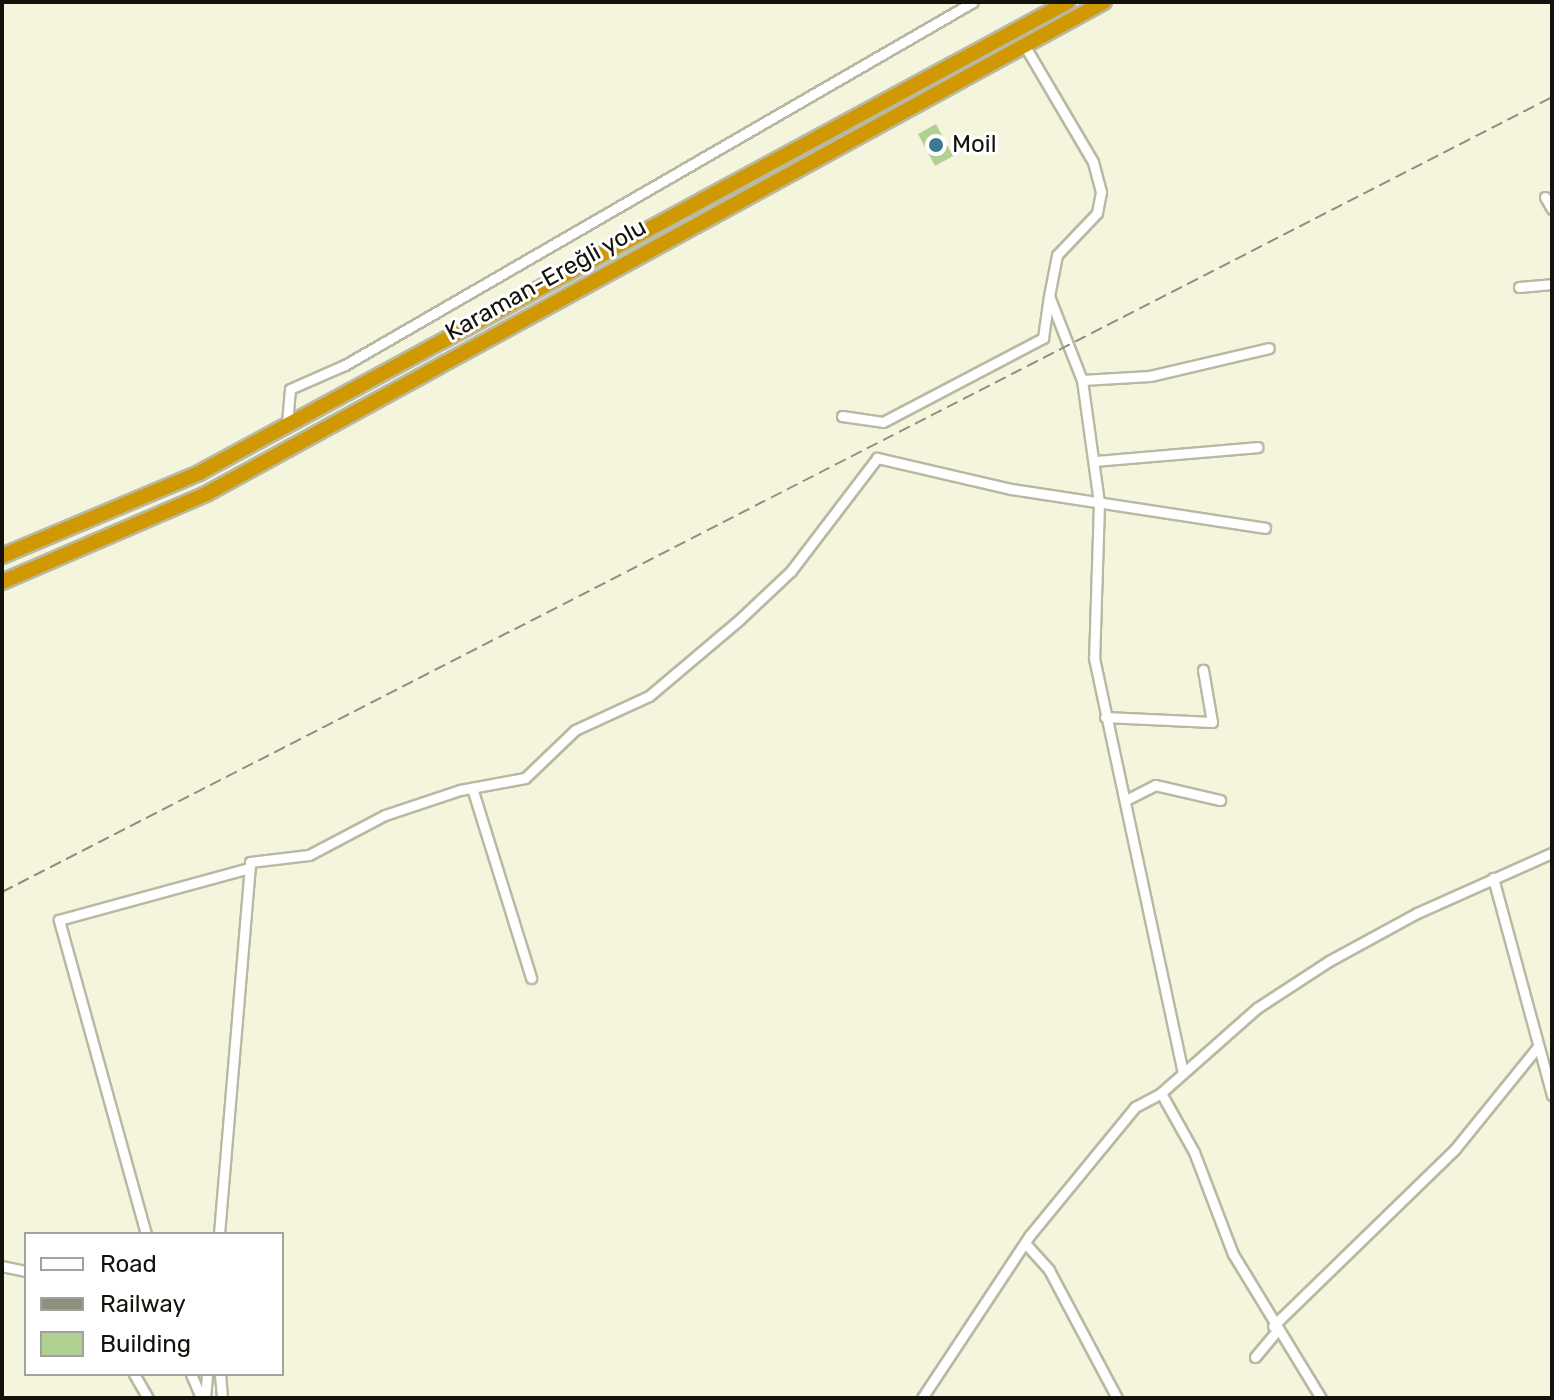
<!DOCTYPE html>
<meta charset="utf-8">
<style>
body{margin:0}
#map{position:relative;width:1554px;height:1400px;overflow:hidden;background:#f5f5de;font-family:Rubik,sans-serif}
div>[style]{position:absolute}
.building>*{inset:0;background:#b1d193}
.roads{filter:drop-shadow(2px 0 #b9b9a3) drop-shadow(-2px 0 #b9b9a3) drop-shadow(0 2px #b9b9a3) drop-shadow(0 -2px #b9b9a3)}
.minor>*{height:9px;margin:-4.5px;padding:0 4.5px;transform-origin:4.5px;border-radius:4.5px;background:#fff}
.highway>*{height:14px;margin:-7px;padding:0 7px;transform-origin:7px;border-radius:7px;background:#d09802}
.rail>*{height:2px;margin-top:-1px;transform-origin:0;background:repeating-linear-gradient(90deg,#8f8f7f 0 12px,transparent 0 18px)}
.dots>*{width:22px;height:22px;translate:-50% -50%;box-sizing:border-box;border:4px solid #fff;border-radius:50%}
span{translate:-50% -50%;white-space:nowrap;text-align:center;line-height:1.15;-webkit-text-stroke:6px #fff;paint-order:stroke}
.poi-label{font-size:24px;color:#13130b}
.left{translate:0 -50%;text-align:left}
.street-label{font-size:24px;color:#13130b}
.frame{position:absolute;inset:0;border:4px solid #13130b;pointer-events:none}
.legend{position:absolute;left:24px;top:1232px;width:260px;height:144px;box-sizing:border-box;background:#fff;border:2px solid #a1a19d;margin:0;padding:10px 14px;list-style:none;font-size:24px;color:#13130b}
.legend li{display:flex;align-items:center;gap:16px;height:40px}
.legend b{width:40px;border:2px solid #a1a19d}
</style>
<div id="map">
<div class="building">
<div style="clip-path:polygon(936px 124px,953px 156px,935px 166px,918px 134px)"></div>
</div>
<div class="roads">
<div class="minor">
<div style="left:1023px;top:43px;width:138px;rotate:59.5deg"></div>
<div style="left:1093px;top:162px;width:31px;rotate:75deg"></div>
<div style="left:1101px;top:192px;width:21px;rotate:101deg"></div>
<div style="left:1097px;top:213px;width:58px;rotate:133.6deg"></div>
<div style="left:1057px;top:255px;width:42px;rotate:101deg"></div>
<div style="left:1049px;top:296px;width:90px;rotate:68.6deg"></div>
<div style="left:1082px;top:380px;width:124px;rotate:82.1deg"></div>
<div style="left:1099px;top:503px;width:155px;rotate:91.8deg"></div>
<div style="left:1094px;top:658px;width:421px;rotate:77.9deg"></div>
<div style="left:1545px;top:197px;width:14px;rotate:60deg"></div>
<div style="left:1519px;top:287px;width:33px;rotate:-5deg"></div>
<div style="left:1082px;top:380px;width:68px;rotate:-3.4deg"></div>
<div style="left:1150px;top:376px;width:122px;rotate:-13.2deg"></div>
<div style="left:842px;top:416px;width:41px;rotate:8.3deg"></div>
<div style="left:883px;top:422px;width:181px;rotate:-27.7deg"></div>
<div style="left:1043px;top:338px;width:42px;rotate:-81.9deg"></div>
<div style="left:287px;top:423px;width:34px;rotate:-85deg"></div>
<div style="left:290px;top:389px;width:60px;rotate:-23.6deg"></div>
<div style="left:345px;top:365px;width:725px;rotate:-30.03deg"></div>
<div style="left:1095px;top:461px;width:163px;rotate:-4.9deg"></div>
<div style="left:1105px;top:717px;width:107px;rotate:2.7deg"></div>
<div style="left:1212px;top:722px;width:53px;rotate:-99.8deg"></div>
<div style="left:472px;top:788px;width:199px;rotate:72.7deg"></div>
<div style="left:1126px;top:800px;width:33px;rotate:-27deg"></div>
<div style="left:1155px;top:785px;width:67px;rotate:13deg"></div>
<div style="left:1493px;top:878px;width:225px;rotate:74.8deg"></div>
<div style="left:1161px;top:1093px;width:68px;rotate:60.8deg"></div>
<div style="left:1194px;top:1152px;width:109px;rotate:69.1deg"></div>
<div style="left:1233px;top:1254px;width:169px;rotate:58.6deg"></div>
<div style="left:146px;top:1234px;width:326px;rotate:-105.5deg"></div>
<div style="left:59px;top:920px;width:197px;rotate:-15.3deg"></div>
<div style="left:219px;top:1234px;width:373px;rotate:-85.2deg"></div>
<div style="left:250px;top:862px;width:59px;rotate:-6.8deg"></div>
<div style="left:309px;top:855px;width:86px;rotate:-27.8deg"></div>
<div style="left:385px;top:815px;width:79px;rotate:-18.4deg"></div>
<div style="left:460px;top:790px;width:66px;rotate:-10.5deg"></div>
<div style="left:525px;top:778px;width:69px;rotate:-43.8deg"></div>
<div style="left:575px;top:730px;width:81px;rotate:-24.7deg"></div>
<div style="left:649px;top:696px;width:119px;rotate:-40.2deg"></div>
<div style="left:740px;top:619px;width:70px;rotate:-43.3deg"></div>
<div style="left:791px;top:571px;width:142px;rotate:-52.7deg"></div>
<div style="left:877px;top:458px;width:138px;rotate:13deg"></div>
<div style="left:1011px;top:489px;width:257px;rotate:8.7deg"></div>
<div style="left:1025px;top:1243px;width:36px;rotate:48deg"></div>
<div style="left:1049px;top:1270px;width:145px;rotate:62deg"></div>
<div style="left:2px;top:1266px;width:25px;rotate:12deg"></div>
<div style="left:1273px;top:1326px;width:254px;rotate:-44.2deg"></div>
<div style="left:1455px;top:1149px;width:129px;rotate:-51deg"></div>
<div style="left:1255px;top:1357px;width:33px;rotate:-50deg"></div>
<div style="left:134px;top:1374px;width:28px;rotate:60deg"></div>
<div style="left:191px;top:1374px;width:26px;rotate:67deg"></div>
<div style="left:220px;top:1374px;width:24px;rotate:85deg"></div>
<div style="left:205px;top:1398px;width:24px;rotate:-85deg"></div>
<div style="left:922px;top:1398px;width:196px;rotate:-56.5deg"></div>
<div style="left:1030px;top:1235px;width:166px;rotate:-50.6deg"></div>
<div style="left:1135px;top:1107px;width:30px;rotate:-28deg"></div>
<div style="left:1161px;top:1093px;width:128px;rotate:-41.5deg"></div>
<div style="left:1257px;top:1008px;width:86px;rotate:-33.1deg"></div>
<div style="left:1329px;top:961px;width:100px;rotate:-28.6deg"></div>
<div style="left:1417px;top:913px;width:148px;rotate:-24deg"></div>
</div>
<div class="highway">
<div style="left:2px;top:556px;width:214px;rotate:-22.8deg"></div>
<div style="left:199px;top:473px;width:988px;rotate:-28.46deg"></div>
<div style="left:2px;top:582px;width:222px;rotate:-23.3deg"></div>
<div style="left:206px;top:494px;width:1024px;rotate:-28.72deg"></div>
</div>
</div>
<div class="rail">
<div style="left:2px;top:892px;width:1742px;rotate:-27.15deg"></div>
</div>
<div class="dots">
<div style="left:936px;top:145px;background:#3d7991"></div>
</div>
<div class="poi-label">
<span class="left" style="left:952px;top:145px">Moil</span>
</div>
<div class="street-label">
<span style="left:546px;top:280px;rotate:-29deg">Karaman-Ereğli yolu</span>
</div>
<div class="frame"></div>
<ul class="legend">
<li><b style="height:10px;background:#fff"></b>Road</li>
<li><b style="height:10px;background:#8f8f7f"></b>Railway</li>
<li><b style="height:22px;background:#b1d193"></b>Building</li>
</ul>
</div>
